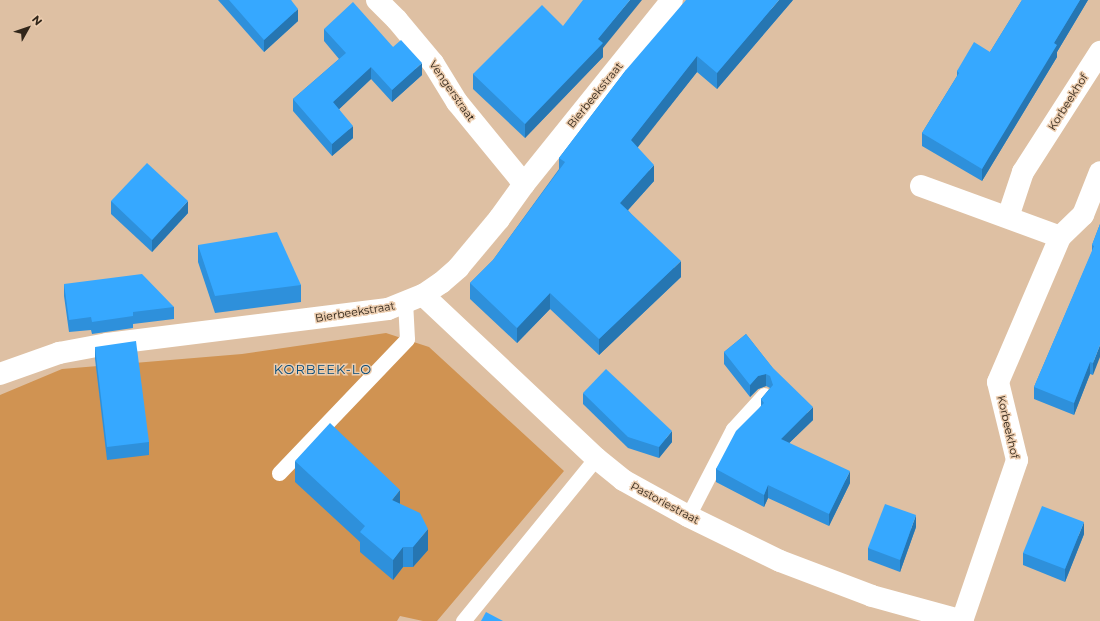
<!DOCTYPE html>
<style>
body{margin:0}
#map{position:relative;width:1100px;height:621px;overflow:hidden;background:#dec0a3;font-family:Montserrat,sans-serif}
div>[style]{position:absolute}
.green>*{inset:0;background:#d09352}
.lane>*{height:15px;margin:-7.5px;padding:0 7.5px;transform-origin:7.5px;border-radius:7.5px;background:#fff}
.street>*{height:22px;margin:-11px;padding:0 11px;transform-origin:11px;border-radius:11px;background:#fff}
.secondary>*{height:22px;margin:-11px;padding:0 11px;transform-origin:11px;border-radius:11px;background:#fff}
.wall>*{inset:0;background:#2e90db}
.shaded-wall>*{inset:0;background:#2676b2}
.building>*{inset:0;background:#36a8ff}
span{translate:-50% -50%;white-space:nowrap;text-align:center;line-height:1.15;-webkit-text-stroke:3px #eccdaf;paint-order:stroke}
.street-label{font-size:11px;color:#31261a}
.quarter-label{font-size:13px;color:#034978;letter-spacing:1px}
.north{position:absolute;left:8px;top:8px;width:40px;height:40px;-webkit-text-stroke:3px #eccdaf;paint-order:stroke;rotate:50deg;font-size:11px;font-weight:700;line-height:16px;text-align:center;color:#31261a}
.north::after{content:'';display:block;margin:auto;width:14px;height:18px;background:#31261a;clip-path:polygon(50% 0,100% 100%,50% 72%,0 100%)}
</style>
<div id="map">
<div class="green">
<div style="clip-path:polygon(386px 333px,429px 347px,564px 471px,437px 621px,423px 621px,400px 616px,397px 621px,0 621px,0 395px,62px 369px,242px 354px)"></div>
</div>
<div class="lane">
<div style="left:279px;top:473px;width:185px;rotate:-46.3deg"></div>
<div style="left:407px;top:339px;width:35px;rotate:-93deg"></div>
<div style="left:688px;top:516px;width:98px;rotate:-62.7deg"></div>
<div style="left:733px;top:429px;width:46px;rotate:-47.6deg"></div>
<div style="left:463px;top:621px;width:210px;rotate:-50.8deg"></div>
</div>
<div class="street">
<div style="left:377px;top:0;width:28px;rotate:45deg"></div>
<div style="left:397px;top:20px;width:56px;rotate:50.1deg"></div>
<div style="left:433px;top:63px;width:46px;rotate:58.4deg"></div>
<div style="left:457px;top:102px;width:106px;rotate:50.7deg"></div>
<div style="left:921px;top:186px;width:148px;rotate:20.1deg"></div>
<div style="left:1008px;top:217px;width:47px;rotate:-71.6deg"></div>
<div style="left:1023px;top:172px;width:143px;rotate:-57.3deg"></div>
<div style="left:423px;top:295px;width:238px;rotate:43.3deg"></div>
<div style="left:596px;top:458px;width:35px;rotate:39deg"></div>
<div style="left:623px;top:480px;width:74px;rotate:29deg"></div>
<div style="left:688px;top:516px;width:102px;rotate:26.1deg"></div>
<div style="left:780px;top:561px;width:98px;rotate:20.8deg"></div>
<div style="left:872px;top:596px;width:94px;rotate:15.4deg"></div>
<div style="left:962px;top:621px;width:170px;rotate:-71.1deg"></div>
<div style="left:1017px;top:460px;width:80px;rotate:-103.7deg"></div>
<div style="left:998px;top:382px;width:158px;rotate:-66.8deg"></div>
<div style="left:1060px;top:237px;width:32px;rotate:-44deg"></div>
<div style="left:1083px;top:215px;width:46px;rotate:-68.4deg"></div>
</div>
<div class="secondary">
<div style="left:0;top:374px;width:63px;rotate:-19.6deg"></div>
<div style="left:59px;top:353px;width:49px;rotate:-10.6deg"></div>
<div style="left:107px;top:344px;width:283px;rotate:-7.1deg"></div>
<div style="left:388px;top:309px;width:38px;rotate:-22deg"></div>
<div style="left:423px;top:295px;width:22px;rotate:-34deg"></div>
<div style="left:441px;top:283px;width:23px;rotate:-41deg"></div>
<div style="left:458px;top:268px;width:64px;rotate:-50.1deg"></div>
<div style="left:499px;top:219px;width:43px;rotate:-54.5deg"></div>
<div style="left:524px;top:184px;width:236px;rotate:-51.2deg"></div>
</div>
<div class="wall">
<div style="clip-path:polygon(218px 0,291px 0,298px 21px,264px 52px)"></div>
<div style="clip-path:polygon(793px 0,717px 89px,697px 72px,637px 147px,654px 181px,628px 210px,681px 277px,599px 355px,550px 309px,517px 343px,470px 299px,470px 283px,493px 260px,559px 169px,559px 158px,626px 70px)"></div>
<div style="clip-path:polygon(1022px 0,1088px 0,1057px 52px,1057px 57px,982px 181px,922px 146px,922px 133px,957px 76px,957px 71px,990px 52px)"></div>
<div style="clip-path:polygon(563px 26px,603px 48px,603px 57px,525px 138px,473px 89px,473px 74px)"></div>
<div style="clip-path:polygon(324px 29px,393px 47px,422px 75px,392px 102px,371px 79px,339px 109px,353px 138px,332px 156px,293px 111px,293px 99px,339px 59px,324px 41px)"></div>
<div style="clip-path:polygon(111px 201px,188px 213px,152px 252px,111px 214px)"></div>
<div style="clip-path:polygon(1100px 224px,1093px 375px,1090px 374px,1074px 415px,1034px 399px,1034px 387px,1092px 252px,1092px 245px)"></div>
<div style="clip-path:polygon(198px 245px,301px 285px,301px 302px,215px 313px,198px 262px)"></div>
<div style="clip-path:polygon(64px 284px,174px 307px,174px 319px,133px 324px,133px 328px,92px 334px,91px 330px,69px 332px,64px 296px)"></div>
<div style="clip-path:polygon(746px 334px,813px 420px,789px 443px,850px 483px,829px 526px,768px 498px,764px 507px,716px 482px,716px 469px,761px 406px,761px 399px,770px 388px,766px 386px,758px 389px,750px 397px,724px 364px,724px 352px)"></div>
<div style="clip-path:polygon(95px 347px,149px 442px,149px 455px,107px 460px,95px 359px)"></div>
<div style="clip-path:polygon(583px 393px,672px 442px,659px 458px,628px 448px,583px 404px)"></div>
<div style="clip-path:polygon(295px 461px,400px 504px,428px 550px,413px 567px,403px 567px,393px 580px,360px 552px,360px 542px,295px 482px)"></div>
<div style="clip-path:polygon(916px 527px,900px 572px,868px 560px,868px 548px)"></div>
<div style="clip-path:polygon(1084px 534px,1065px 582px,1023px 565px,1023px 553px)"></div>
</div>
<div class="shaded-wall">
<div style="clip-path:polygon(630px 0,642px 0,603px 48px,603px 57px,525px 138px,525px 124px)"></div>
<div style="clip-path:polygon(779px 0,793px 0,717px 89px,717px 73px)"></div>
<div style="clip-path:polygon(1080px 0,1088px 0,1057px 52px,1057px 57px,982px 181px,982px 169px,1054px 43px)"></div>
<div style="clip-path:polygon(298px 9px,298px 21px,264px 52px,264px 40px)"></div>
<div style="clip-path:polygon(697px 56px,697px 72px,631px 156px,631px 140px)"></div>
<div style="clip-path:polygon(422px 63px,422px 75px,392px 102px,392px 90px)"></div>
<div style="clip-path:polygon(371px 67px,371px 79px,333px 115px,333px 102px)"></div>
<div style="clip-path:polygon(353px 126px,353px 138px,332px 156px,332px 144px)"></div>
<div style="clip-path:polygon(654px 165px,654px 181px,620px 219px,620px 203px)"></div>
<div style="clip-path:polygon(188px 201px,188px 213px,152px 252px,152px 240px)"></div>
<div style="clip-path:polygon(681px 261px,681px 277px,599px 355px,599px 339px)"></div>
<div style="clip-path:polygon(550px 293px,550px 309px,517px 343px,517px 328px)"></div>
<div style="clip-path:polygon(1100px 345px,1100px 357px,1093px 375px,1093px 363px)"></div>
<div style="clip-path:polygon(1090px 362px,1090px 374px,1074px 415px,1074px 403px)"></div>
<div style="clip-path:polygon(766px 374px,766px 386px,758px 389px,750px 397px,750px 385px,758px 376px)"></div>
<div style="clip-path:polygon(813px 407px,813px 420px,781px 451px,781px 439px)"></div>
<div style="clip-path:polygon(672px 431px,672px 442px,659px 458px,659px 447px)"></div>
<div style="clip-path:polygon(850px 471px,850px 483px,829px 526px,829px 514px)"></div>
<div style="clip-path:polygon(768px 485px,768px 498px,764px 507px,764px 495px)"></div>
<div style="clip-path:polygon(400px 490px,400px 511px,392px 500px)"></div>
<div style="clip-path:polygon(916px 515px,916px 527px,900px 572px,900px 560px)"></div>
<div style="clip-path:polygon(1084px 522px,1084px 534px,1065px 582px,1065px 569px)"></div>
<div style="clip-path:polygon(428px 529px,428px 550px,413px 567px,413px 547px)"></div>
<div style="clip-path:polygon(403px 547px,403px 567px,393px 580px,393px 560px)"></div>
</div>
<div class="building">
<div style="clip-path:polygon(229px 0,291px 0,298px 9px,264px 40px)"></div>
<div style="clip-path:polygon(583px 0,630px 0,598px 39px,603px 43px,525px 124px,473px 74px,542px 5px,563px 26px)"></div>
<div style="clip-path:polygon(686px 0,779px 0,717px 73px,697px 56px,631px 140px,654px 165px,620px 203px,681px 261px,599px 339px,550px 293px,517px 328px,470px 283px,493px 260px,565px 162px,559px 158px,626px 70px)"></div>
<div style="clip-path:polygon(1022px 0,1080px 0,1054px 43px,1057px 45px,982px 169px,922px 133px,959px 73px,957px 71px,974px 42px,990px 52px)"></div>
<div style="clip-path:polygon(353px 2px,393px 47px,401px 40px,422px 63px,392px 90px,371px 67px,333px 102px,353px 126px,332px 144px,293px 99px,346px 53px,324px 29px)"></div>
<div style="clip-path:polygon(147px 163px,188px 201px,152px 240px,111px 201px)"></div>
<div style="clip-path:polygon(1100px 224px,1100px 345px,1093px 363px,1090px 362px,1074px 403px,1034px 387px,1094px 246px,1092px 245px)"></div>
<div style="clip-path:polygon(277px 232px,301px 285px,215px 296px,198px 245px)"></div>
<div style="clip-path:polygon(142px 274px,174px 307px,133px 312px,133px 316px,92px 322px,91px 317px,69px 320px,64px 284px)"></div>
<div style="clip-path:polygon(746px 334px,773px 368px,813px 407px,781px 439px,850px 471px,829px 514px,768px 485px,764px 495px,716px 469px,736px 431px,764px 403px,761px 399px,773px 385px,770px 376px,766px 374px,758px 376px,750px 385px,724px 352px)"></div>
<div style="clip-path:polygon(136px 341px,149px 442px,107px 447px,95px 347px)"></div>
<div style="clip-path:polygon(606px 369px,672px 431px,659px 447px,628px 437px,583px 393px)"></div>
<div style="clip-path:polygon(330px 423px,400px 490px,392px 500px,420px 513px,428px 529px,413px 547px,403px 547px,393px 560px,360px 532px,365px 526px,295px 461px)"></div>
<div style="clip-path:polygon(885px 504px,916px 515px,900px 560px,868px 548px)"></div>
<div style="clip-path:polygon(1042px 506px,1084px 522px,1065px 569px,1023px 553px)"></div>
<div style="clip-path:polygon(486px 612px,503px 621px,481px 621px)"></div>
</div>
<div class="street-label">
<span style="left:452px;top:91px;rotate:55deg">Vengerstraat</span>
<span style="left:595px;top:95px;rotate:-51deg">Bierbeekstraat</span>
<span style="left:1068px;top:102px;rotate:-58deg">Korbeekhof</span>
<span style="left:355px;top:312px;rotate:-9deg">Bierbeekstraat</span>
<span style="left:1008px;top:427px;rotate:77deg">Korbeekhof</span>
<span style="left:665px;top:503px;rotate:28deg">Pastoriestraat</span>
</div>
<div class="quarter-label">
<span style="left:323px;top:369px">KORBEEK-LO</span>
</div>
<div class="north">N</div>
</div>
